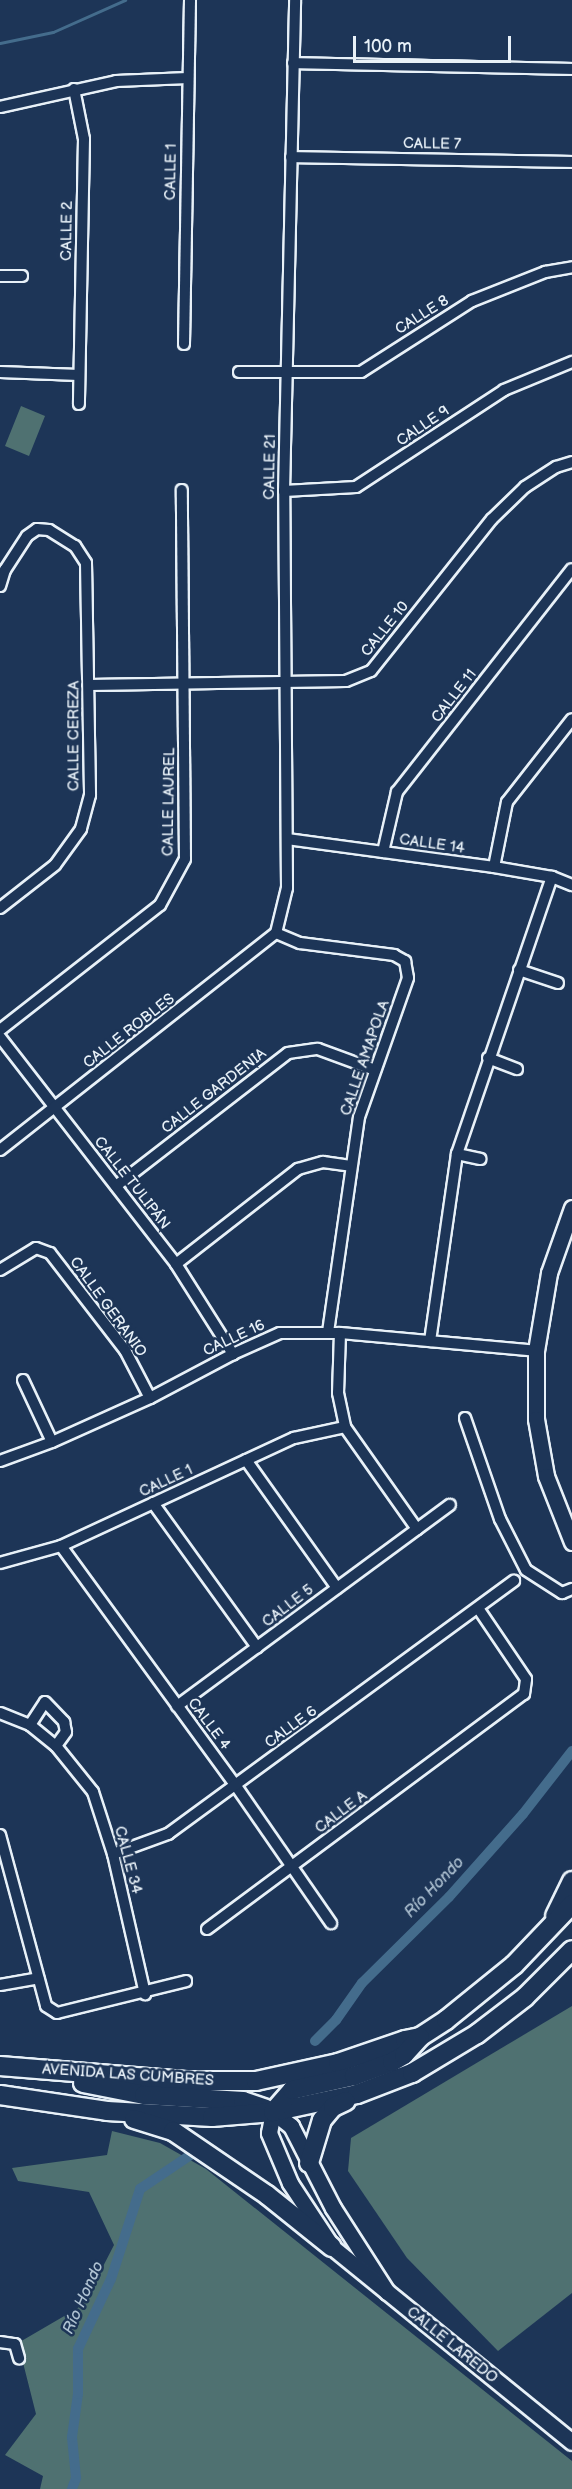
<!DOCTYPE html>
<meta charset="utf-8">
<style>
body{margin:0}
#map{position:relative;width:572px;height:2489px;overflow:hidden;background:#1d3557;font-family:"Balsamiq Sans",sans-serif}
div>[style]{position:absolute}
.green>*{inset:0;background:#4f7171}
.stream>*{height:3px;margin:-1.5px;padding:0 1.5px;transform-origin:1.5px;border-radius:1.5px;background:#446c8c}
.canal>*{height:10px;margin:-5px;padding:0 5px;transform-origin:5px;border-radius:5px;background:#446c8c}
.roads{filter:drop-shadow(2px 0 #e8f1f8) drop-shadow(-2px 0 #e8f1f8) drop-shadow(0 2px #e8f1f8) drop-shadow(0 -2px #e8f1f8)}
.street>*{height:10px;margin:-5px;padding:0 5px;transform-origin:5px;border-radius:5px;background:#1d3557}
.secondary>*{height:15px;margin:-7.5px;padding:0 7.5px;transform-origin:7.5px;border-radius:7.5px;background:#1d3557}
.highway>*{height:18px;margin:-9px;padding:0 9px;transform-origin:9px;border-radius:9px;background:#1d3557}
span{translate:-50% -50%;white-space:nowrap;text-align:center;line-height:1.15;-webkit-text-stroke:5px #1d3557;paint-order:stroke}
.street-label{font-size:15px;color:#e8f1f8}
.water-label{font-size:16px;color:#afc2d2;font-style:italic}
.scale{position:absolute;left:353px;top:36px;width:158px;height:27px;box-sizing:border-box;border:3px solid #e8f1f8;border-top:0;padding-left:8px;font-size:18px;line-height:21px;white-space:nowrap;color:#e8f1f8;-webkit-text-stroke:4px #1d3557;paint-order:stroke}
</style>
<div id="map">
<div class="green">
<div style="clip-path:polygon(21px 406px,45px 416px,29px 456px,5px 446px)"></div>
<div style="clip-path:polygon(572px 2006px,572px 2293px,498px 2351px,407px 2258px,348px 2171px,351px 2138px)"></div>
<div style="clip-path:polygon(112px 2131px,160px 2143px,206px 2169px,572px 2461px,572px 2489px,40px 2489px,43px 2476px,5px 2455px,36px 2414px,18px 2343px,78px 2308px,94px 2284px,114px 2245px,89px 2192px,18px 2181px,12px 2168px,107px 2155px)"></div>
</div>
<div class="stream">
<div style="left:0;top:43px;width:54px;rotate:-11.7deg"></div>
<div style="left:53px;top:32px;width:79px;rotate:-24deg"></div>
</div>
<div class="canal">
<div style="left:315px;top:2041px;width:30px;rotate:-45deg"></div>
<div style="left:336px;top:2020px;width:45px;rotate:-54.9deg"></div>
<div style="left:362px;top:1983px;width:122px;rotate:-44.7deg"></div>
<div style="left:449px;top:1897px;width:111px;rotate:-48.3deg"></div>
<div style="left:523px;top:1814px;width:80px;rotate:-52.1deg"></div>
<div style="left:72px;top:2489px;width:12px;rotate:-70deg"></div>
<div style="left:76px;top:2478px;width:41px;rotate:-95.6deg"></div>
<div style="left:72px;top:2437px;width:43px;rotate:-82.1deg"></div>
<div style="left:78px;top:2394px;width:45px;rotate:-90deg"></div>
<div style="left:78px;top:2349px;width:77px;rotate:-64.8deg"></div>
<div style="left:111px;top:2279px;width:95px;rotate:-72.1deg"></div>
<div style="left:140px;top:2189px;width:66px;rotate:-33.9deg"></div>
</div>
<div class="roads">
<div class="street">
<div style="left:293px;top:63px;width:279px;rotate:1.2deg"></div>
<div style="left:74px;top:89px;width:51px;rotate:78.7deg"></div>
<div style="left:84px;top:139px;width:265px;rotate:91.1deg"></div>
<div style="left:0;top:107px;width:119px;rotate:-12.6deg"></div>
<div style="left:116px;top:81px;width:72px;rotate:-2.4deg"></div>
<div style="left:291px;top:157px;width:281px;rotate:1deg"></div>
<div style="left:0;top:276px;width:22px"></div>
<div style="left:184px;top:344px;width:344px;rotate:-89deg"></div>
<div style="left:0;top:372px;width:79px;rotate:2.2deg"></div>
<div style="left:239px;top:372px;width:122px"></div>
<div style="left:361px;top:372px;width:132px;rotate:-32.6deg"></div>
<div style="left:472px;top:301px;width:79px;rotate:-21.7deg"></div>
<div style="left:545px;top:272px;width:27px;rotate:-10deg"></div>
<div style="left:284px;top:491px;width:72px;rotate:-3.2deg"></div>
<div style="left:356px;top:487px;width:177px;rotate:-33.2deg"></div>
<div style="left:504px;top:390px;width:74px;rotate:-22.4deg"></div>
<div style="left:0;top:586px;width:17px;rotate:-73deg"></div>
<div style="left:5px;top:570px;width:40px;rotate:-57.1deg"></div>
<div style="left:27px;top:536px;width:12px;rotate:-35deg"></div>
<div style="left:37px;top:529px;width:12px;rotate:5deg"></div>
<div style="left:49px;top:530px;width:31px;rotate:32deg"></div>
<div style="left:75px;top:546px;width:20px;rotate:57deg"></div>
<div style="left:86px;top:563px;width:232px;rotate:89deg"></div>
<div style="left:90px;top:795px;width:35px;rotate:105deg"></div>
<div style="left:81px;top:829px;width:44px;rotate:125.8deg"></div>
<div style="left:55px;top:865px;width:70px;rotate:142deg"></div>
<div style="left:89px;top:685px;width:257px;rotate:-0.9deg"></div>
<div style="left:346px;top:681px;width:27px;rotate:-22deg"></div>
<div style="left:371px;top:671px;width:194px;rotate:-51.5deg"></div>
<div style="left:492px;top:519px;width:46px;rotate:-44.1deg"></div>
<div style="left:525px;top:487px;width:37px;rotate:-33deg"></div>
<div style="left:556px;top:467px;width:17px;rotate:-17deg"></div>
<div style="left:287px;top:839px;width:209px;rotate:7.7deg"></div>
<div style="left:494px;top:867px;width:59px;rotate:9.8deg"></div>
<div style="left:552px;top:877px;width:22px;rotate:22deg"></div>
<div style="left:383px;top:852px;width:62px;rotate:-76.9deg"></div>
<div style="left:397px;top:792px;width:283px;rotate:-51.9deg"></div>
<div style="left:494px;top:867px;width:66px;rotate:-78.7deg"></div>
<div style="left:507px;top:802px;width:105px;rotate:-51.9deg"></div>
<div style="left:276px;top:933px;width:46px;rotate:-76.3deg"></div>
<div style="left:287px;top:888px;width:397px;rotate:-90.4deg"></div>
<div style="left:284px;top:491px;width:491px;rotate:-88.7deg"></div>
<div style="left:276px;top:933px;width:26px;rotate:23deg"></div>
<div style="left:300px;top:943px;width:95px;rotate:7.3deg"></div>
<div style="left:394px;top:955px;width:13px;rotate:29deg"></div>
<div style="left:405px;top:961px;width:17px;rotate:80deg"></div>
<div style="left:408px;top:978px;width:147px;rotate:109.4deg"></div>
<div style="left:359px;top:1117px;width:217px;rotate:98.2deg"></div>
<div style="left:519px;top:970px;width:41px;rotate:18.4deg"></div>
<div style="left:0;top:1030px;width:203px;rotate:-38deg"></div>
<div style="left:160px;top:905px;width:52px;rotate:-61.5deg"></div>
<div style="left:185px;top:859px;width:369px;rotate:-90.5deg"></div>
<div style="left:0;top:1037px;width:287px;rotate:52.2deg"></div>
<div style="left:176px;top:1264px;width:107px;rotate:57.7deg"></div>
<div style="left:488px;top:1058px;width:31px;rotate:21deg"></div>
<div style="left:0;top:1150px;width:351px;rotate:-38.2deg"></div>
<div style="left:457px;top:1154px;width:24px;rotate:12deg"></div>
<div style="left:116px;top:1186px;width:217px;rotate:-37.7deg"></div>
<div style="left:288px;top:1053px;width:30px;rotate:-8deg"></div>
<div style="left:318px;top:1049px;width:61px;rotate:20.2deg"></div>
<div style="left:176px;top:1264px;width:155px;rotate:-37.9deg"></div>
<div style="left:298px;top:1169px;width:26px;rotate:-16deg"></div>
<div style="left:323px;top:1162px;width:28px;rotate:8deg"></div>
<div style="left:0;top:1270px;width:42px;rotate:-31.4deg"></div>
<div style="left:36px;top:1248px;width:15px;rotate:20deg"></div>
<div style="left:50px;top:1253px;width:123px;rotate:52.3deg"></div>
<div style="left:125px;top:1350px;width:54px;rotate:62.5deg"></div>
<div style="left:340px;top:1333px;width:60px;rotate:91.9deg"></div>
<div style="left:338px;top:1393px;width:35px;rotate:78deg"></div>
<div style="left:345px;top:1427px;width:125px;rotate:54.8deg"></div>
<div style="left:430px;top:1341px;width:189px;rotate:-81.8deg"></div>
<div style="left:457px;top:1154px;width:293px;rotate:-71.1deg"></div>
<div style="left:23px;top:1380px;width:68px;rotate:64.9deg"></div>
<div style="left:465px;top:1418px;width:107px;rotate:70.9deg"></div>
<div style="left:500px;top:1519px;width:57px;rotate:63deg"></div>
<div style="left:526px;top:1570px;width:43px;rotate:32.6deg"></div>
<div style="left:562px;top:1593px;width:11px;rotate:-22deg"></div>
<div style="left:246px;top:1460px;width:157px;rotate:54.6deg"></div>
<div style="left:0;top:1461px;width:55px;rotate:-20.1deg"></div>
<div style="left:52px;top:1442px;width:107px;rotate:-24.2deg"></div>
<div style="left:150px;top:1398px;width:94px;rotate:-27.9deg"></div>
<div style="left:233px;top:1354px;width:51px;rotate:-24.1deg"></div>
<div style="left:280px;top:1333px;width:60px"></div>
<div style="left:340px;top:1333px;width:197px;rotate:5.2deg"></div>
<div style="left:153px;top:1503px;width:178px;rotate:54.2deg"></div>
<div style="left:61px;top:1546px;width:297px;rotate:53.9deg"></div>
<div style="left:236px;top:1786px;width:167px;rotate:55.3deg"></div>
<div style="left:0;top:1563px;width:63px;rotate:-15.6deg"></div>
<div style="left:61px;top:1546px;width:257px;rotate:-24.9deg"></div>
<div style="left:294px;top:1438px;width:52px;rotate:-12.2deg"></div>
<div style="left:177px;top:1706px;width:339px;rotate:-36.4deg"></div>
<div style="left:0;top:1713px;width:32px;rotate:22deg"></div>
<div style="left:30px;top:1725px;width:33px;rotate:39deg"></div>
<div style="left:56px;top:1746px;width:59px;rotate:51.2deg"></div>
<div style="left:93px;top:1792px;width:65px;rotate:72.1deg"></div>
<div style="left:113px;top:1854px;width:144px;rotate:77.1deg"></div>
<div style="left:30px;top:1725px;width:27px;rotate:-57deg"></div>
<div style="left:45px;top:1702px;width:28px;rotate:46deg"></div>
<div style="left:64px;top:1722px;width:10px;rotate:79deg"></div>
<div style="left:66px;top:1732px;width:17px;rotate:126deg"></div>
<div style="left:0;top:1835px;width:177px;rotate:74.9deg"></div>
<div style="left:46px;top:2006px;width:13px;rotate:32deg"></div>
<div style="left:57px;top:2013px;width:133px;rotate:-13.9deg"></div>
<div style="left:113px;top:1854px;width:59px;rotate:-20deg"></div>
<div style="left:168px;top:1834px;width:429px;rotate:-36.2deg"></div>
<div style="left:207px;top:1929px;width:395px;rotate:-36.6deg"></div>
<div style="left:524px;top:1694px;width:15px;rotate:-82deg"></div>
<div style="left:526px;top:1679px;width:86px;rotate:-124.1deg"></div>
<div style="left:0;top:1985px;width:39px;rotate:-10deg"></div>
<div style="left:0;top:2342px;width:15px;rotate:8deg"></div>
<div style="left:15px;top:2344px;width:15px;rotate:74deg"></div>
</div>
<div class="secondary">
<div style="left:572px;top:1208px;width:69px;rotate:109.5deg"></div>
<div style="left:549px;top:1273px;width:79px;rotate:99.5deg"></div>
<div style="left:536px;top:1351px;width:68px;rotate:90deg"></div>
<div style="left:536px;top:1419px;width:58px;rotate:80deg"></div>
<div style="left:546px;top:1476px;width:71px;rotate:68.5deg"></div>
<div style="left:387px;top:2292px;width:100px;rotate:-122.7deg"></div>
<div style="left:333px;top:2208px;width:92px;rotate:-117.1deg"></div>
<div style="left:291px;top:2126px;width:23px;rotate:-142deg"></div>
<div style="left:273px;top:2112px;width:21px;rotate:101deg"></div>
<div style="left:269px;top:2133px;width:54px;rotate:67.2deg"></div>
<div style="left:290px;top:2183px;width:77px;rotate:56.7deg"></div>
<div style="left:332px;top:2247px;width:309px;rotate:39.1deg"></div>
</div>
<div class="highway">
<div style="left:555px;top:1916px;width:39px;rotate:-64deg"></div>
<div style="left:0;top:2066px;width:186px;rotate:4.6deg"></div>
<div style="left:185px;top:2081px;width:71px"></div>
<div style="left:256px;top:2081px;width:84px;rotate:-12.4deg"></div>
<div style="left:338px;top:2063px;width:71px;rotate:-18.9deg"></div>
<div style="left:405px;top:2040px;width:15px;rotate:-11deg"></div>
<div style="left:420px;top:2037px;width:31px;rotate:-33deg"></div>
<div style="left:446px;top:2020px;width:87px;rotate:-39deg"></div>
<div style="left:514px;top:1965px;width:84px;rotate:-46.4deg"></div>
<div style="left:83px;top:2083px;width:62px;rotate:11.1deg"></div>
<div style="left:144px;top:2095px;width:99px;rotate:3.5deg"></div>
<div style="left:243px;top:2101px;width:24px;rotate:19deg"></div>
<div style="left:0;top:2095px;width:108px;rotate:8.5deg"></div>
<div style="left:107px;top:2111px;width:105px;rotate:3.3deg"></div>
<div style="left:212px;top:2117px;width:61px;rotate:-4.7deg"></div>
<div style="left:273px;top:2112px;width:86px;rotate:-12.1deg"></div>
<div style="left:357px;top:2094px;width:59px;rotate:-20.9deg"></div>
<div style="left:412px;top:2073px;width:76px;rotate:-31deg"></div>
<div style="left:477px;top:2034px;width:61px;rotate:-37.6deg"></div>
<div style="left:525px;top:1997px;width:66px;rotate:-45deg"></div>
<div style="left:273px;top:2112px;width:29px;rotate:-49deg"></div>
<div style="left:292px;top:2090px;width:64px;rotate:-12.7deg"></div>
<div style="left:354px;top:2076px;width:40px;rotate:-20.2deg"></div>
<div style="left:392px;top:2062px;width:14px;rotate:-30deg"></div>
<div style="left:404px;top:2055px;width:24px;rotate:-48deg"></div>
<div style="left:134px;top:2119px;width:41px;rotate:17.1deg"></div>
<div style="left:173px;top:2131px;width:114px;rotate:34.2deg"></div>
<div style="left:267px;top:2195px;width:83px;rotate:38.7deg"></div>
<div style="left:309px;top:2163px;width:45px;rotate:-73.2deg"></div>
<div style="left:322px;top:2120px;width:17px;rotate:-50deg"></div>
<div style="left:333px;top:2107px;width:14px;rotate:-25deg"></div>
</div>
</div>
<div class="street-label">
<span style="left:432px;top:144px;rotate:1deg">CALLE 7</span>
<span style="left:171px;top:172px;rotate:-89deg">CALLE 1</span>
<span style="left:67px;top:231px;rotate:-89deg">CALLE 2</span>
<span style="left:422px;top:315px;rotate:-32deg">CALLE 8</span>
<span style="left:423px;top:426px;rotate:-34deg">CALLE 9</span>
<span style="left:270px;top:467px;rotate:-89deg">CALLE 21</span>
<span style="left:385px;top:629px;rotate:-51deg">CALLE 10</span>
<span style="left:454px;top:696px;rotate:-52deg">CALLE 11</span>
<span style="left:74px;top:736px;rotate:-90deg">CALLE CEREZA</span>
<span style="left:169px;top:802px;rotate:-89deg">CALLE LAUREL</span>
<span style="left:432px;top:844px;rotate:8deg">CALLE 14</span>
<span style="left:129px;top:1031px;rotate:-38deg">CALLE ROBLES</span>
<span style="left:365px;top:1058px;rotate:-71deg">CALLE AMAPOLA</span>
<span style="left:214px;top:1091px;rotate:-38deg">CALLE GARDENIA</span>
<span style="left:132px;top:1183px;rotate:52deg">CALLE TULIPÁN</span>
<span style="left:108px;top:1307px;rotate:54deg">CALLE GERANIO</span>
<span style="left:234px;top:1338px;rotate:-25deg">CALLE 16</span>
<span style="left:166px;top:1481px;rotate:-25deg">CALLE 1</span>
<span style="left:288px;top:1606px;rotate:-37deg">CALLE 5</span>
<span style="left:209px;top:1724px;rotate:53deg">CALLE 4</span>
<span style="left:291px;top:1727px;rotate:-36deg">CALLE 6</span>
<span style="left:341px;top:1812px;rotate:-37deg">CALLE A</span>
<span style="left:128px;top:1860px;rotate:75deg">CALLE 34</span>
<span style="left:128px;top:2075px;rotate:4deg">AVENIDA LAS CUMBRES</span>
<span style="left:452px;top:2345px;rotate:39deg">CALLE LAREDO</span>
</div>
<div class="water-label">
<span style="left:435px;top:1888px;rotate:-46deg">Río Hondo</span>
<span style="left:84px;top:2298px;rotate:-66deg">Río Hondo</span>
</div>
<div class="scale">100 m</div>
</div>
